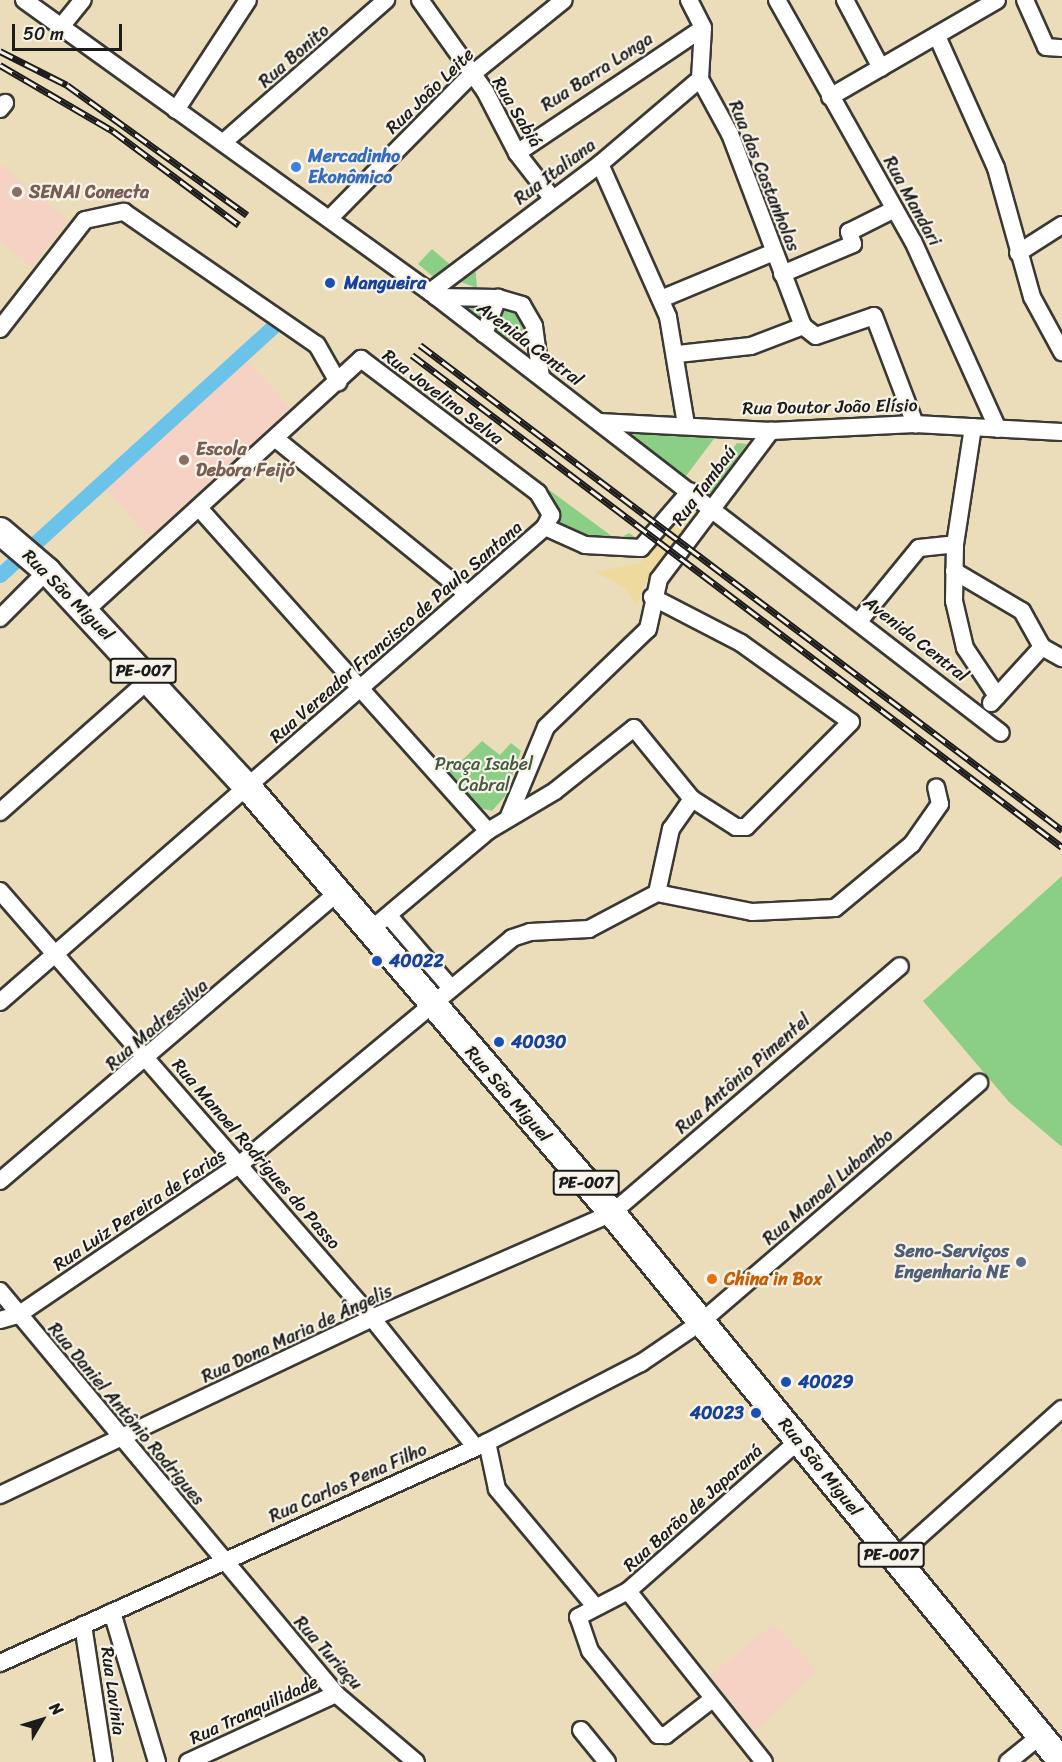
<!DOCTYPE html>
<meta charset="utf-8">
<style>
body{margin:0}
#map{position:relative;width:1062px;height:1762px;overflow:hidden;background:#ecddba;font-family:Sriracha,sans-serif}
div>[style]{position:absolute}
.built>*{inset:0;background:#f5d2c3}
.green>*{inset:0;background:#8bcf87}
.round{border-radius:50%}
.sand>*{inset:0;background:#eeda9e}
.canal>*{height:15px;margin:-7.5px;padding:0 7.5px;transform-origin:7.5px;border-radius:7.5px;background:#6bc3e9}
.roads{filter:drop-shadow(2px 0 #3b3934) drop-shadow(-2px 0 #3b3934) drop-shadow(0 2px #3b3934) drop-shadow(0 -2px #3b3934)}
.street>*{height:16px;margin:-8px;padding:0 8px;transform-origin:8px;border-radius:8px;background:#fff}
.primary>*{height:26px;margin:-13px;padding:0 13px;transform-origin:13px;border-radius:13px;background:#fff}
.rail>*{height:7px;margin-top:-3.5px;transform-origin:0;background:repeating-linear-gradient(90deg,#f7f3e8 0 14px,#1c1c1c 0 28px);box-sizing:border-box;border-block:2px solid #1c1c1c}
.dots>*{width:16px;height:16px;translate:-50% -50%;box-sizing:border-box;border:3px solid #f7f3e8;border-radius:50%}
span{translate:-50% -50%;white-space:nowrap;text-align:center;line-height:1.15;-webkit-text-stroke:4.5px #f7f3e8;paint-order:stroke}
.shield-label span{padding:2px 4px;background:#f7f3e8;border:2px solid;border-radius:4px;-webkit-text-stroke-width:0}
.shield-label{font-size:16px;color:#1c1c1c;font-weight:700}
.street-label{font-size:18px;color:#1c1c1c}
.shop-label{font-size:18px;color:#366cbe;font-weight:700}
.left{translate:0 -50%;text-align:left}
.education-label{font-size:18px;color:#785e54;font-weight:700}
.transit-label{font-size:18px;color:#164399;font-weight:700}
.right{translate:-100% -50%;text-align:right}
.park-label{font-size:18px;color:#435b41}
.service-label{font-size:18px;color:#4e5e75;font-weight:700}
.food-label{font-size:18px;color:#c56008;font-weight:700}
.north{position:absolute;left:12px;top:1690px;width:60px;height:60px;-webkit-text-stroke:4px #f7f3e8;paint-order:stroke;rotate:52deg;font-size:16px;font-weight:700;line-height:24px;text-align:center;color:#1c1c1c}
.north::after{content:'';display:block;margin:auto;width:21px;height:27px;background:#1c1c1c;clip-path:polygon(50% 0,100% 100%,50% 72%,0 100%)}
.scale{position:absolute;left:12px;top:24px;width:110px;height:27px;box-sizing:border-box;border:3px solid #1c1c1c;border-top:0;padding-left:8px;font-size:18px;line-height:21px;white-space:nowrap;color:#1c1c1c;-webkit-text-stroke:4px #f7f3e8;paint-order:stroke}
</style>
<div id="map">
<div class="built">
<div style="clip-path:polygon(0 164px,68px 220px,32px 267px,0 240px)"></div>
<div style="clip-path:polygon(247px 360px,292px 410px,147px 536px,104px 487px)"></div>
<div style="clip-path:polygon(773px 1624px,817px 1670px,756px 1731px,710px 1676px)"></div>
</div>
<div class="green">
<div style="clip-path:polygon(432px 249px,454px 268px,435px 278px,418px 264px)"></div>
<div style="clip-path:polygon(475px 263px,477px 288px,458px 281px)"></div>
<div style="clip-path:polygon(459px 303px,490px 305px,483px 322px)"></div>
<div class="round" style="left:494px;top:309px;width:30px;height:30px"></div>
<div style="clip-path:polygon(621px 433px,661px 433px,716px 436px,683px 480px)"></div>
<div style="clip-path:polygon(737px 443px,747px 444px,711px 493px,703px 488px)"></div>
<div style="clip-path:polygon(533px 478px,617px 540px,629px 533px,643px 543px,627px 554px,557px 527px,530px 483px)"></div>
<div style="clip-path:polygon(482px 741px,500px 755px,511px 743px,521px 751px,505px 796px,492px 811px,480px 808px,441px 764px,448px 758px,455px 767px)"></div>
<div style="clip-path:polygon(1062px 876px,1062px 1147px,1009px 1102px,923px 1001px)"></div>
</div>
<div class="sand">
<div style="clip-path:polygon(689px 510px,696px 514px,695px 523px,644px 584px,637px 606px,624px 587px,595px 572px,640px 563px)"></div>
</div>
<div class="canal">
<div style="left:0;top:575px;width:370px;rotate:-42.3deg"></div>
</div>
<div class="roads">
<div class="street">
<div style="left:24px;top:0;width:500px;rotate:35.72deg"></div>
<div style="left:430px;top:292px;width:721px;rotate:37.68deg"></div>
<div style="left:420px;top:0;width:112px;rotate:54.5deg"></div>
<div style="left:485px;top:91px;width:70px;rotate:62.7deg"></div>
<div style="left:517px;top:153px;width:57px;rotate:52.1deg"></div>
<div style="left:689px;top:0;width:31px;rotate:63deg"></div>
<div style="left:703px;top:28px;width:51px;rotate:93.4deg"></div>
<div style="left:700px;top:79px;width:63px;rotate:61.4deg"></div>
<div style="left:730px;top:134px;width:205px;rotate:69.2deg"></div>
<div style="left:803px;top:326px;width:16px;rotate:38deg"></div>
<div style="left:816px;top:336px;width:61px;rotate:-19deg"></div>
<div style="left:874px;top:316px;width:116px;rotate:69.2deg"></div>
<div style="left:777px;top:0;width:277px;rotate:60.6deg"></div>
<div style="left:913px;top:241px;width:206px;rotate:65.7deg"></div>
<div style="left:845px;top:0;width:77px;rotate:62.1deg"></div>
<div style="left:1025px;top:0;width:51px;rotate:65.9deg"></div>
<div style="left:1046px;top:47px;width:16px;rotate:4deg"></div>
<div style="left:60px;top:28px;width:36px;rotate:-51deg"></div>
<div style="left:937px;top:36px;width:145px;rotate:65.9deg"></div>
<div style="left:996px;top:168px;width:134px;rotate:74.4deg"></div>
<div style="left:1032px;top:297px;width:63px;rotate:61.4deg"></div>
<div style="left:830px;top:97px;width:193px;rotate:-30.1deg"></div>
<div style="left:0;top:109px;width:8px;rotate:-50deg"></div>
<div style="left:176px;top:110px;width:131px;rotate:-56.8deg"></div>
<div style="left:226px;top:140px;width:213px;rotate:-41.2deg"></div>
<div style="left:517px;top:153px;width:224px;rotate:-33.9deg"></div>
<div style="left:600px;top:164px;width:167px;rotate:66deg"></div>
<div style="left:668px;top:317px;width:109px;rotate:80.5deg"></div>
<div style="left:330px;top:218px;width:201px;rotate:-45.4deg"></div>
<div style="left:471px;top:75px;width:119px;rotate:-38.9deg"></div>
<div style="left:1018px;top:253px;width:52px;rotate:-32.5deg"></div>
<div style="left:782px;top:274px;width:77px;rotate:-22.9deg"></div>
<div style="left:853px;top:244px;width:13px;rotate:-108deg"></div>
<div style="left:849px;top:232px;width:51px;rotate:-26.6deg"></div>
<div style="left:430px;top:292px;width:213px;rotate:-37deg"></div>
<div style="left:600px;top:164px;width:131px;rotate:-40.4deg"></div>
<div style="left:436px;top:297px;width:62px;rotate:0.9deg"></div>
<div style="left:498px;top:298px;width:25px;rotate:16deg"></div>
<div style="left:522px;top:305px;width:24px;rotate:60deg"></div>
<div style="left:534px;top:326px;width:51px;rotate:82.2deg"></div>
<div style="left:661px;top:299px;width:122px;rotate:-22.6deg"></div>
<div style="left:0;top:329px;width:138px;rotate:-52.1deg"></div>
<div style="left:85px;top:220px;width:40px;rotate:-12deg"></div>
<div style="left:124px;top:212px;width:234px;rotate:34.6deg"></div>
<div style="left:317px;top:345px;width:43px;rotate:60.4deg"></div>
<div style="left:484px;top:334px;width:39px;rotate:-69deg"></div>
<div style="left:678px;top:354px;width:73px;rotate:-6.3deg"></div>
<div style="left:751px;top:346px;width:56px;rotate:-21deg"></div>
<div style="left:599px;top:422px;width:172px;rotate:3deg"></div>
<div style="left:771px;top:431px;width:144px;rotate:-2.8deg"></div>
<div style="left:915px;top:424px;width:147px;rotate:3.1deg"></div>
<div style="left:973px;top:427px;width:118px;rotate:98.7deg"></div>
<div style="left:955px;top:544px;width:57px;rotate:91deg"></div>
<div style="left:954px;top:601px;width:48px;rotate:76.8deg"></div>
<div style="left:965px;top:648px;width:58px;rotate:56.3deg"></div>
<div style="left:276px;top:439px;width:243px;rotate:39deg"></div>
<div style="left:199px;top:508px;width:433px;rotate:48.2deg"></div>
<div style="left:954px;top:571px;width:79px;rotate:30.5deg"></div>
<div style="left:1022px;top:611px;width:41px;rotate:60.9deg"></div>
<div style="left:652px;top:597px;width:100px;rotate:27.3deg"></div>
<div style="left:741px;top:643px;width:135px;rotate:35.7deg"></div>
<div style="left:851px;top:722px;width:148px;rotate:135deg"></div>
<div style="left:746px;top:827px;width:10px;rotate:180deg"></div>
<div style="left:736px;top:827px;width:52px;rotate:-147.5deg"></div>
<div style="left:85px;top:611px;width:374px;rotate:-42.4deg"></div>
<div style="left:361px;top:359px;width:222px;rotate:37.1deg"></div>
<div style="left:538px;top:493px;width:26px;rotate:59deg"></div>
<div style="left:551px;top:515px;width:13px;rotate:117deg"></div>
<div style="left:0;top:618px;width:66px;rotate:-45deg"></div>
<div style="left:860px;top:620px;width:93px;rotate:-50.7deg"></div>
<div style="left:919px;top:548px;width:36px;rotate:-6deg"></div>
<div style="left:991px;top:703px;width:76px;rotate:-47.7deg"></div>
<div style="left:1042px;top:647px;width:23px;rotate:29deg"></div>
<div style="left:0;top:812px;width:202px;rotate:-41.6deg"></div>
<div style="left:509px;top:816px;width:96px;rotate:-67.4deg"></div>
<div style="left:546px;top:727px;width:141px;rotate:-43.9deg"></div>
<div style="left:648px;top:629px;width:51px;rotate:-77.6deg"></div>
<div style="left:659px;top:579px;width:186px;rotate:-52.9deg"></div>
<div style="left:0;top:891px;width:566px;rotate:48.94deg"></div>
<div style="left:372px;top:1318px;width:166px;rotate:51.3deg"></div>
<div style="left:657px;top:893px;width:97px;rotate:11.3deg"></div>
<div style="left:752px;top:912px;width:83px;rotate:-2.8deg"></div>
<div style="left:835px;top:908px;width:100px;rotate:-39.7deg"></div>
<div style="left:912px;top:844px;width:49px;rotate:-55deg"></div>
<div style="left:940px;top:804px;width:17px;rotate:-103deg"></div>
<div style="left:389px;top:916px;width:94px;rotate:49.3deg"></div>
<div style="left:368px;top:932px;width:157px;rotate:-40.1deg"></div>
<div style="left:488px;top:831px;width:78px;rotate:-30.8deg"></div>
<div style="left:555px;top:791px;width:101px;rotate:-38.6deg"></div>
<div style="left:634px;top:728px;width:92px;rotate:50.8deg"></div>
<div style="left:0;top:1002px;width:723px;rotate:-41.07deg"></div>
<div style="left:545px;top:527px;width:44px;rotate:24.2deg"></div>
<div style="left:585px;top:545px;width:56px;rotate:3.1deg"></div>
<div style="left:641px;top:548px;width:75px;rotate:-49.3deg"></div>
<div style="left:0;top:1181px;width:442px;rotate:-40.5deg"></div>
<div style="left:0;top:1291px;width:525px;rotate:50.18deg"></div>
<div style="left:336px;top:1694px;width:105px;rotate:40.4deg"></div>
<div style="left:0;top:1320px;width:19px;rotate:-16deg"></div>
<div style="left:18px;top:1315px;width:267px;rotate:-34.2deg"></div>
<div style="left:239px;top:1165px;width:355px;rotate:-39.7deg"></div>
<div style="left:512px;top:938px;width:19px;rotate:-18deg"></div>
<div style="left:530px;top:932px;width:59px;rotate:-2.9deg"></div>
<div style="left:589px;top:929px;width:77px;rotate:-27.9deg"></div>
<div style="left:657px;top:893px;width:66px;rotate:-77.7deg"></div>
<div style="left:671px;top:829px;width:37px;rotate:-55deg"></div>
<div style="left:487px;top:1442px;width:48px;rotate:78deg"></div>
<div style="left:497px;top:1489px;width:153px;rotate:50.1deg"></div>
<div style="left:0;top:1495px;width:412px;rotate:-25.4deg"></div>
<div style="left:372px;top:1318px;width:262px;rotate:-23.6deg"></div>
<div style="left:612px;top:1213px;width:379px;rotate:-40.6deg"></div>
<div style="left:894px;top:1559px;width:225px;rotate:-41.8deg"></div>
<div style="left:628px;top:1591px;width:218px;rotate:51.5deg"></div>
<div style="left:112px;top:1612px;width:157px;rotate:73.3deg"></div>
<div style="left:83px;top:1625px;width:139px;rotate:81.3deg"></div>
<div style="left:0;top:1663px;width:529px;rotate:-24.34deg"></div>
<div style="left:482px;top:1445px;width:179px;rotate:-27.3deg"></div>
<div style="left:641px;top:1363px;width:73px;rotate:-34.3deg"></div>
<div style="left:701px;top:1322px;width:367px;rotate:-40.7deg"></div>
<div style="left:710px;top:1701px;width:56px;rotate:142.3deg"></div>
<div style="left:666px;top:1735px;width:8px;rotate:180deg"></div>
<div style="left:658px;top:1735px;width:108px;rotate:-129deg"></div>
<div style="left:590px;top:1651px;width:36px;rotate:-109deg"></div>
<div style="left:578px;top:1617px;width:56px;rotate:-27.5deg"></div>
<div style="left:628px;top:1591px;width:228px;rotate:-41.4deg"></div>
<div style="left:581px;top:1730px;width:41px;rotate:50.9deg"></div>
<div style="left:188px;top:1762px;width:163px;rotate:-24.7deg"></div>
<div style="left:1008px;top:1762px;width:41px;rotate:-39.1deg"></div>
</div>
<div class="primary">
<div style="left:0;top:531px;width:62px;rotate:40.4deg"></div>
<div style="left:47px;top:571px;width:301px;rotate:47.2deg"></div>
<div style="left:252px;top:792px;width:554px;rotate:49.47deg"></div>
<div style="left:612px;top:1213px;width:710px;rotate:50.66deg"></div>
</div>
</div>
<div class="rail">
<div style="left:0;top:51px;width:75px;rotate:26.9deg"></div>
<div style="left:67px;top:85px;width:222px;rotate:35.8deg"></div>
<div style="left:0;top:65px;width:131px;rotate:30.3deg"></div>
<div style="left:113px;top:131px;width:157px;rotate:36.7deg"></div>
<div style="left:420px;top:345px;width:805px;rotate:37.07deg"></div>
<div style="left:412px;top:355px;width:815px;rotate:37.12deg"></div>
</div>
<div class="dots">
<div style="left:296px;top:167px;background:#3f7fe0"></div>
<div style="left:17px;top:192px;background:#8d6e63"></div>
<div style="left:330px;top:283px;background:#1a4fb4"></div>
<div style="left:184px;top:460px;background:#8d6e63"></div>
<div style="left:377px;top:961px;background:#1a4fb4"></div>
<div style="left:499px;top:1042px;background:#1a4fb4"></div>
<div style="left:1021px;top:1262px;background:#5c6f8a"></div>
<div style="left:712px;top:1279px;background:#e8710a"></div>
<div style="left:786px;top:1382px;background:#1a4fb4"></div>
<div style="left:756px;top:1413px;background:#1a4fb4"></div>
</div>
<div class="shield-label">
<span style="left:143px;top:671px">PE-007</span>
<span style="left:586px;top:1183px">PE-007</span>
<span style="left:891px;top:1555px">PE-007</span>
</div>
<div class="street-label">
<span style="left:294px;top:56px;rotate:-41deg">Rua Bonito</span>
<span style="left:597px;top:72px;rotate:-33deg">Rua Barra Longa</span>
<span style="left:430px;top:91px;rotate:-44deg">Rua João Leite</span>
<span style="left:517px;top:112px;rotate:59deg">Rua Sabiá</span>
<span style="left:555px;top:172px;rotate:-37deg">Rua Italiana</span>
<span style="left:764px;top:176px;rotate:68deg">Rua das Castanholas</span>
<span style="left:912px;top:201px;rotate:61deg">Rua Mandari</span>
<span style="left:530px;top:344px;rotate:37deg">Avenida Central</span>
<span style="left:443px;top:397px;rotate:37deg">Rua Jovelino Selva</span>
<span style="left:830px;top:407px;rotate:-1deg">Rua Doutor João Elísio</span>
<span style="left:704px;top:486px;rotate:-53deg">Rua Tambaú</span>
<span style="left:68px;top:595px;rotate:45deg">Rua São Miguel</span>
<span style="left:396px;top:632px;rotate:-41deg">Rua Vereador Francisco de Paula Santana</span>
<span style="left:916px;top:639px;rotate:38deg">Avenida Central</span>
<span style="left:157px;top:1025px;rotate:-41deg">Rua Madressilva</span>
<span style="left:743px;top:1074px;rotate:-41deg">Rua Antônio Pimentel</span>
<span style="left:508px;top:1094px;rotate:49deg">Rua São Miguel</span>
<span style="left:256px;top:1154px;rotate:49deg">Rua Manoel Rodrigues do Passo</span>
<span style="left:828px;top:1187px;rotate:-41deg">Rua Manoel Lubambo</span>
<span style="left:139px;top:1210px;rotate:-34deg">Rua Luiz Pereira de Farias</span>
<span style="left:297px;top:1334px;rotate:-25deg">Rua Dona Maria de Ângelis</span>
<span style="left:126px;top:1414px;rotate:50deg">Rua Daniel Antônio Rodrigues</span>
<span style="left:820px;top:1467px;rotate:51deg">Rua São Miguel</span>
<span style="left:348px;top:1483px;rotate:-24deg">Rua Carlos Pena Filho</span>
<span style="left:693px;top:1508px;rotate:-42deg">Rua Barão de Japaraná</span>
<span style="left:328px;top:1653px;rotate:48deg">Rua Turiaçu</span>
<span style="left:113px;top:1691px;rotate:82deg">Rua Lavinia</span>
<span style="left:254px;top:1710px;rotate:-25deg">Rua Tranquilidade</span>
</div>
<div class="shop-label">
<span class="left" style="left:308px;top:167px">Mercadinho<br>Ekonômico</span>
</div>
<div class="education-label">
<span class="left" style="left:29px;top:192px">SENAI Conecta</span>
<span class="left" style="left:196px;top:460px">Escola<br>Debora Feijó</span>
</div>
<div class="transit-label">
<span class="left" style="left:344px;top:283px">Mangueira</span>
<span class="left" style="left:389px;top:961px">40022</span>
<span class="left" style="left:511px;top:1042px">40030</span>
<span class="left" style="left:798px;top:1382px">40029</span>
<span class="right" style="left:744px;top:1413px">40023</span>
</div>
<div class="park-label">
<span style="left:484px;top:775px">Praça Isabel<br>Cabral</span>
</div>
<div class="service-label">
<span class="right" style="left:1009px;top:1262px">Seno-Serviços<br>Engenharia NE</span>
</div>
<div class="food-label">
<span class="left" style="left:724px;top:1279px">China in Box</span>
</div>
<div class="north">N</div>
<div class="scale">50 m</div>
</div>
